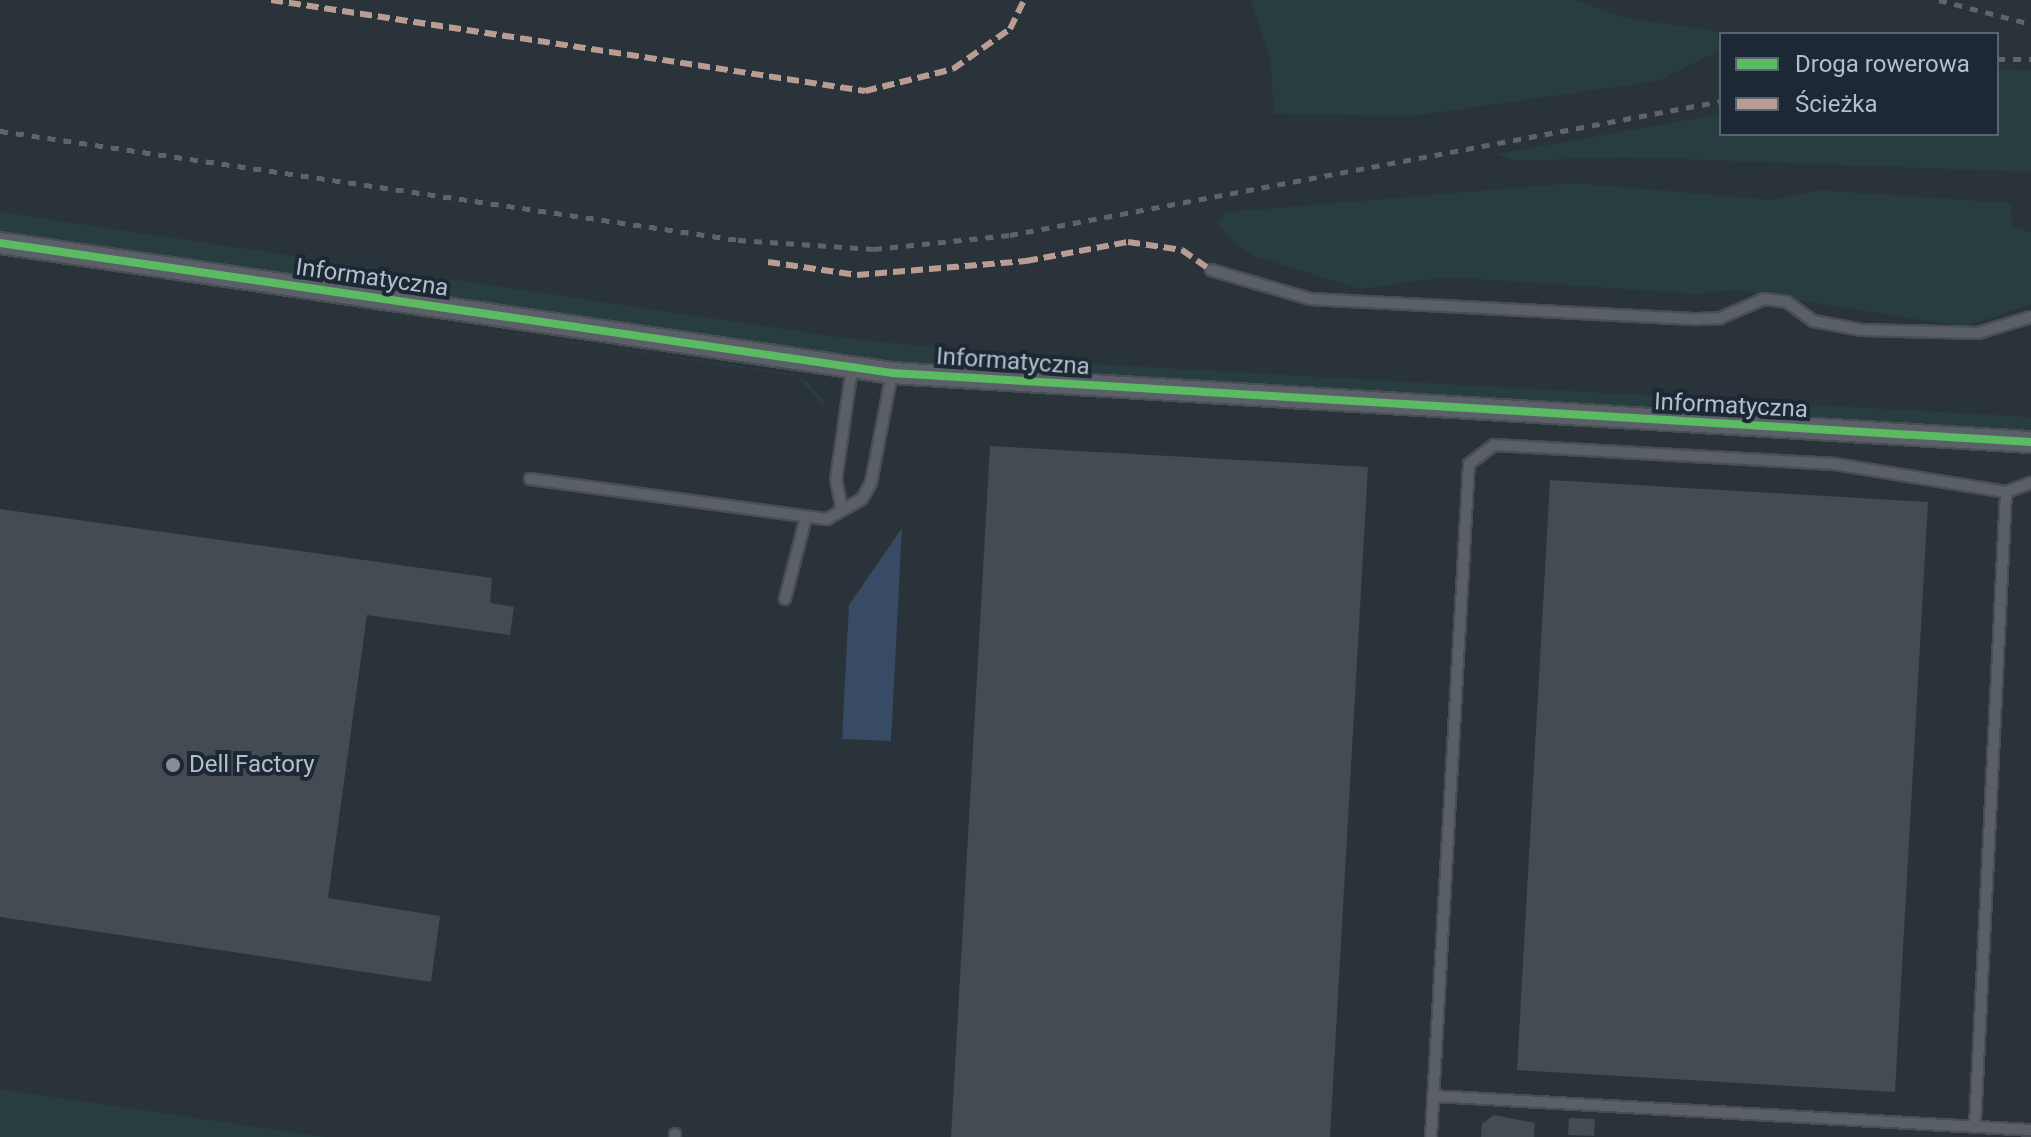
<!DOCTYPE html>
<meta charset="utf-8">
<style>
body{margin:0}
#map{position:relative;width:2031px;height:1137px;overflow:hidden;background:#2a323a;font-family:Roboto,sans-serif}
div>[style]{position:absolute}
.green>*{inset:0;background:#273d40}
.water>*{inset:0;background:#374b64}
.building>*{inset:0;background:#444b52}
.roads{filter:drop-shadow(2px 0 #494e54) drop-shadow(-2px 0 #494e54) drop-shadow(0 2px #494e54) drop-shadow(0 -2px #494e54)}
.lane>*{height:10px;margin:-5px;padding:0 5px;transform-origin:5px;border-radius:5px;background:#5b6068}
.street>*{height:20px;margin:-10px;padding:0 10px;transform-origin:10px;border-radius:10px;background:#5b6068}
.rail>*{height:5px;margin-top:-2.5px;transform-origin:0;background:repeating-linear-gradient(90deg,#5f646c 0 8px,transparent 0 16px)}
.quiet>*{height:6px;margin-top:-3px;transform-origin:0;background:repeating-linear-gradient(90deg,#b99d93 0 12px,transparent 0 18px)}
.cycleway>*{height:8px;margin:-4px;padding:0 4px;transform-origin:4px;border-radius:4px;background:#5cba63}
.dots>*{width:22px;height:22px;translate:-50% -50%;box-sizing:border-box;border:4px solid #1d2835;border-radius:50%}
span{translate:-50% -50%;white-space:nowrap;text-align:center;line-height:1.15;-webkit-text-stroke:8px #1d2835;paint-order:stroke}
.street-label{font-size:24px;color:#b5becb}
.poi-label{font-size:24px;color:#b5becb}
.left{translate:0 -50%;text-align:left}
.legend{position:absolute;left:1719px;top:32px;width:280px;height:104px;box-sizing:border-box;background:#1d2835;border:2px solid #5a6471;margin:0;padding:10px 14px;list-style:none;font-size:24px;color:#b5becb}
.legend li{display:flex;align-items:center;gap:16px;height:40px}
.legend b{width:40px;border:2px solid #5a6471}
</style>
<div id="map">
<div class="green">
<div style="clip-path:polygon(1250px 0,1576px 0,1624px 18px,1717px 31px,1721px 50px,1658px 81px,1414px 116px,1274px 114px,1270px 57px)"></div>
<div style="clip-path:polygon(1997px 69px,2031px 71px,2031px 172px,1625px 157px,1514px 161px,1496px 154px,1721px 114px,1721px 134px,1997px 134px)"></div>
<div style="clip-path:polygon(1574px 183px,1774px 200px,1817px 190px,2011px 203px,2012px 226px,2031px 232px,2031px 304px,1965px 327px,1735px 290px,1697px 294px,1447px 277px,1361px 289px,1256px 257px,1231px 242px,1217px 221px,1227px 212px)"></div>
<div style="clip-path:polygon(0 212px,845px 338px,1094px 364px,2031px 417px,2031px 433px,942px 369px,0 235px)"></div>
<div style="clip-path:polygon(0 260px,793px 374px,800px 376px,809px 383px,824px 401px,823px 440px,823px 406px,797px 376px)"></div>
<div style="clip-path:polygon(0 1089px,326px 1137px,0 1137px)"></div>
</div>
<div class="water">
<div style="clip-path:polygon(902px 528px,891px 741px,842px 739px,849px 605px)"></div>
</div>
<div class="building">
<div style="clip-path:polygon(990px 446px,1368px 467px,1330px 1137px,951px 1137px)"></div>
<div style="clip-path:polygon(1550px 480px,1928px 502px,1895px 1092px,1517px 1070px)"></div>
<div style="clip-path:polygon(0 509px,492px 578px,490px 603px,514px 607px,510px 635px,367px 615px,328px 898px,440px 916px,431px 982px,0 917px)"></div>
<div style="clip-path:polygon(1494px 1115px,1535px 1123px,1534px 1137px,1481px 1137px,1482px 1124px)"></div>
<div style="clip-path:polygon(1569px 1118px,1595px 1119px,1594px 1136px,1568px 1135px)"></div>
</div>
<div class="roads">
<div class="lane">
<div style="left:1211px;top:270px;width:103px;rotate:16.3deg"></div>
<div style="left:1310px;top:299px;width:388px;rotate:3deg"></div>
<div style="left:1697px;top:319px;width:23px;rotate:-2deg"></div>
<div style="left:1720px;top:318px;width:48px;rotate:-23.4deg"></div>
<div style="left:1764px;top:299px;width:23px;rotate:7deg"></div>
<div style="left:1787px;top:302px;width:32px;rotate:36deg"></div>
<div style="left:1813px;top:321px;width:50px;rotate:10.4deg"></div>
<div style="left:1862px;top:330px;width:116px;rotate:1.5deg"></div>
<div style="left:1978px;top:333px;width:55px;rotate:-16.8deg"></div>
<div style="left:530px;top:479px;width:300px;rotate:7.7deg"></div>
<div style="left:827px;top:519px;width:40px;rotate:-29.7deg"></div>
<div style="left:862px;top:499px;width:18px;rotate:-61deg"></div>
<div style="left:871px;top:483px;width:112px;rotate:-79.2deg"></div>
<div style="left:2006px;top:492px;width:27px;rotate:-20deg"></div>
<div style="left:842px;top:510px;width:31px;rotate:-101deg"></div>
<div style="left:836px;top:480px;width:113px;rotate:-81.9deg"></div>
<div style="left:785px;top:599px;width:81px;rotate:-75.6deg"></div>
<div style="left:1433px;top:1096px;width:599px;rotate:3.25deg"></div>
<div style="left:675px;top:1137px;width:3px;rotate:-90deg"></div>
<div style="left:1431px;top:1137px;width:674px;rotate:-86.77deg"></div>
<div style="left:1469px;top:464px;width:31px;rotate:-37deg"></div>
<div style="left:1494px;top:445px;width:342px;rotate:3.2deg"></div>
<div style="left:1835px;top:464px;width:173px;rotate:9.3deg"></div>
<div style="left:2006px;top:492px;width:635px;rotate:92.8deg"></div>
</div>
<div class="street">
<div style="left:0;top:243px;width:901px;rotate:8.29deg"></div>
<div style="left:892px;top:373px;width:1141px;rotate:3.47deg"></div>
</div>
</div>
<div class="rail">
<div style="left:1939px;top:0;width:95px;rotate:14.6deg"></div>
<div style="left:1997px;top:59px;width:34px"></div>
<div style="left:0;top:131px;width:746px;rotate:8.4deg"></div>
<div style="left:738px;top:240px;width:136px;rotate:3.8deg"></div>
<div style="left:874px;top:249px;width:137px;rotate:-5.9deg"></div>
<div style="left:1010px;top:235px;width:724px;rotate:-10.67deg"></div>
</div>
<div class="quiet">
<div style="left:271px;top:0;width:601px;rotate:8.71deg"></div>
<div style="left:865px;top:91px;width:91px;rotate:-14deg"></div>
<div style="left:953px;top:69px;width:70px;rotate:-35.1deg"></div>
<div style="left:1010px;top:29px;width:32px;rotate:-64deg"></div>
<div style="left:768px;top:262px;width:90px;rotate:8.3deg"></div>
<div style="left:857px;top:275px;width:170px;rotate:-4.7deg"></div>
<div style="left:1026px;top:261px;width:104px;rotate:-10.6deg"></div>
<div style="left:1128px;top:242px;width:55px;rotate:8.4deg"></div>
<div style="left:1182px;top:250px;width:35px;rotate:35deg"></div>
</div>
<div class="cycleway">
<div style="left:0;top:243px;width:901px;rotate:8.29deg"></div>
<div style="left:892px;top:373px;width:1141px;rotate:3.47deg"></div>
</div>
<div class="dots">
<div style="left:173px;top:765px;background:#848d98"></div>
</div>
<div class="street-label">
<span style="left:372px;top:278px;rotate:8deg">Informatyczna</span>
<span style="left:1013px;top:362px;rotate:4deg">Informatyczna</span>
<span style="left:1731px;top:406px;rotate:3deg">Informatyczna</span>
</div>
<div class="poi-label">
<span class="left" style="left:189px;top:765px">Dell Factory</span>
</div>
<ul class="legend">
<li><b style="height:10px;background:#5cba63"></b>Droga rowerowa</li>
<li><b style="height:10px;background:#b99d93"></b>Ścieżka</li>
</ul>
</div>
